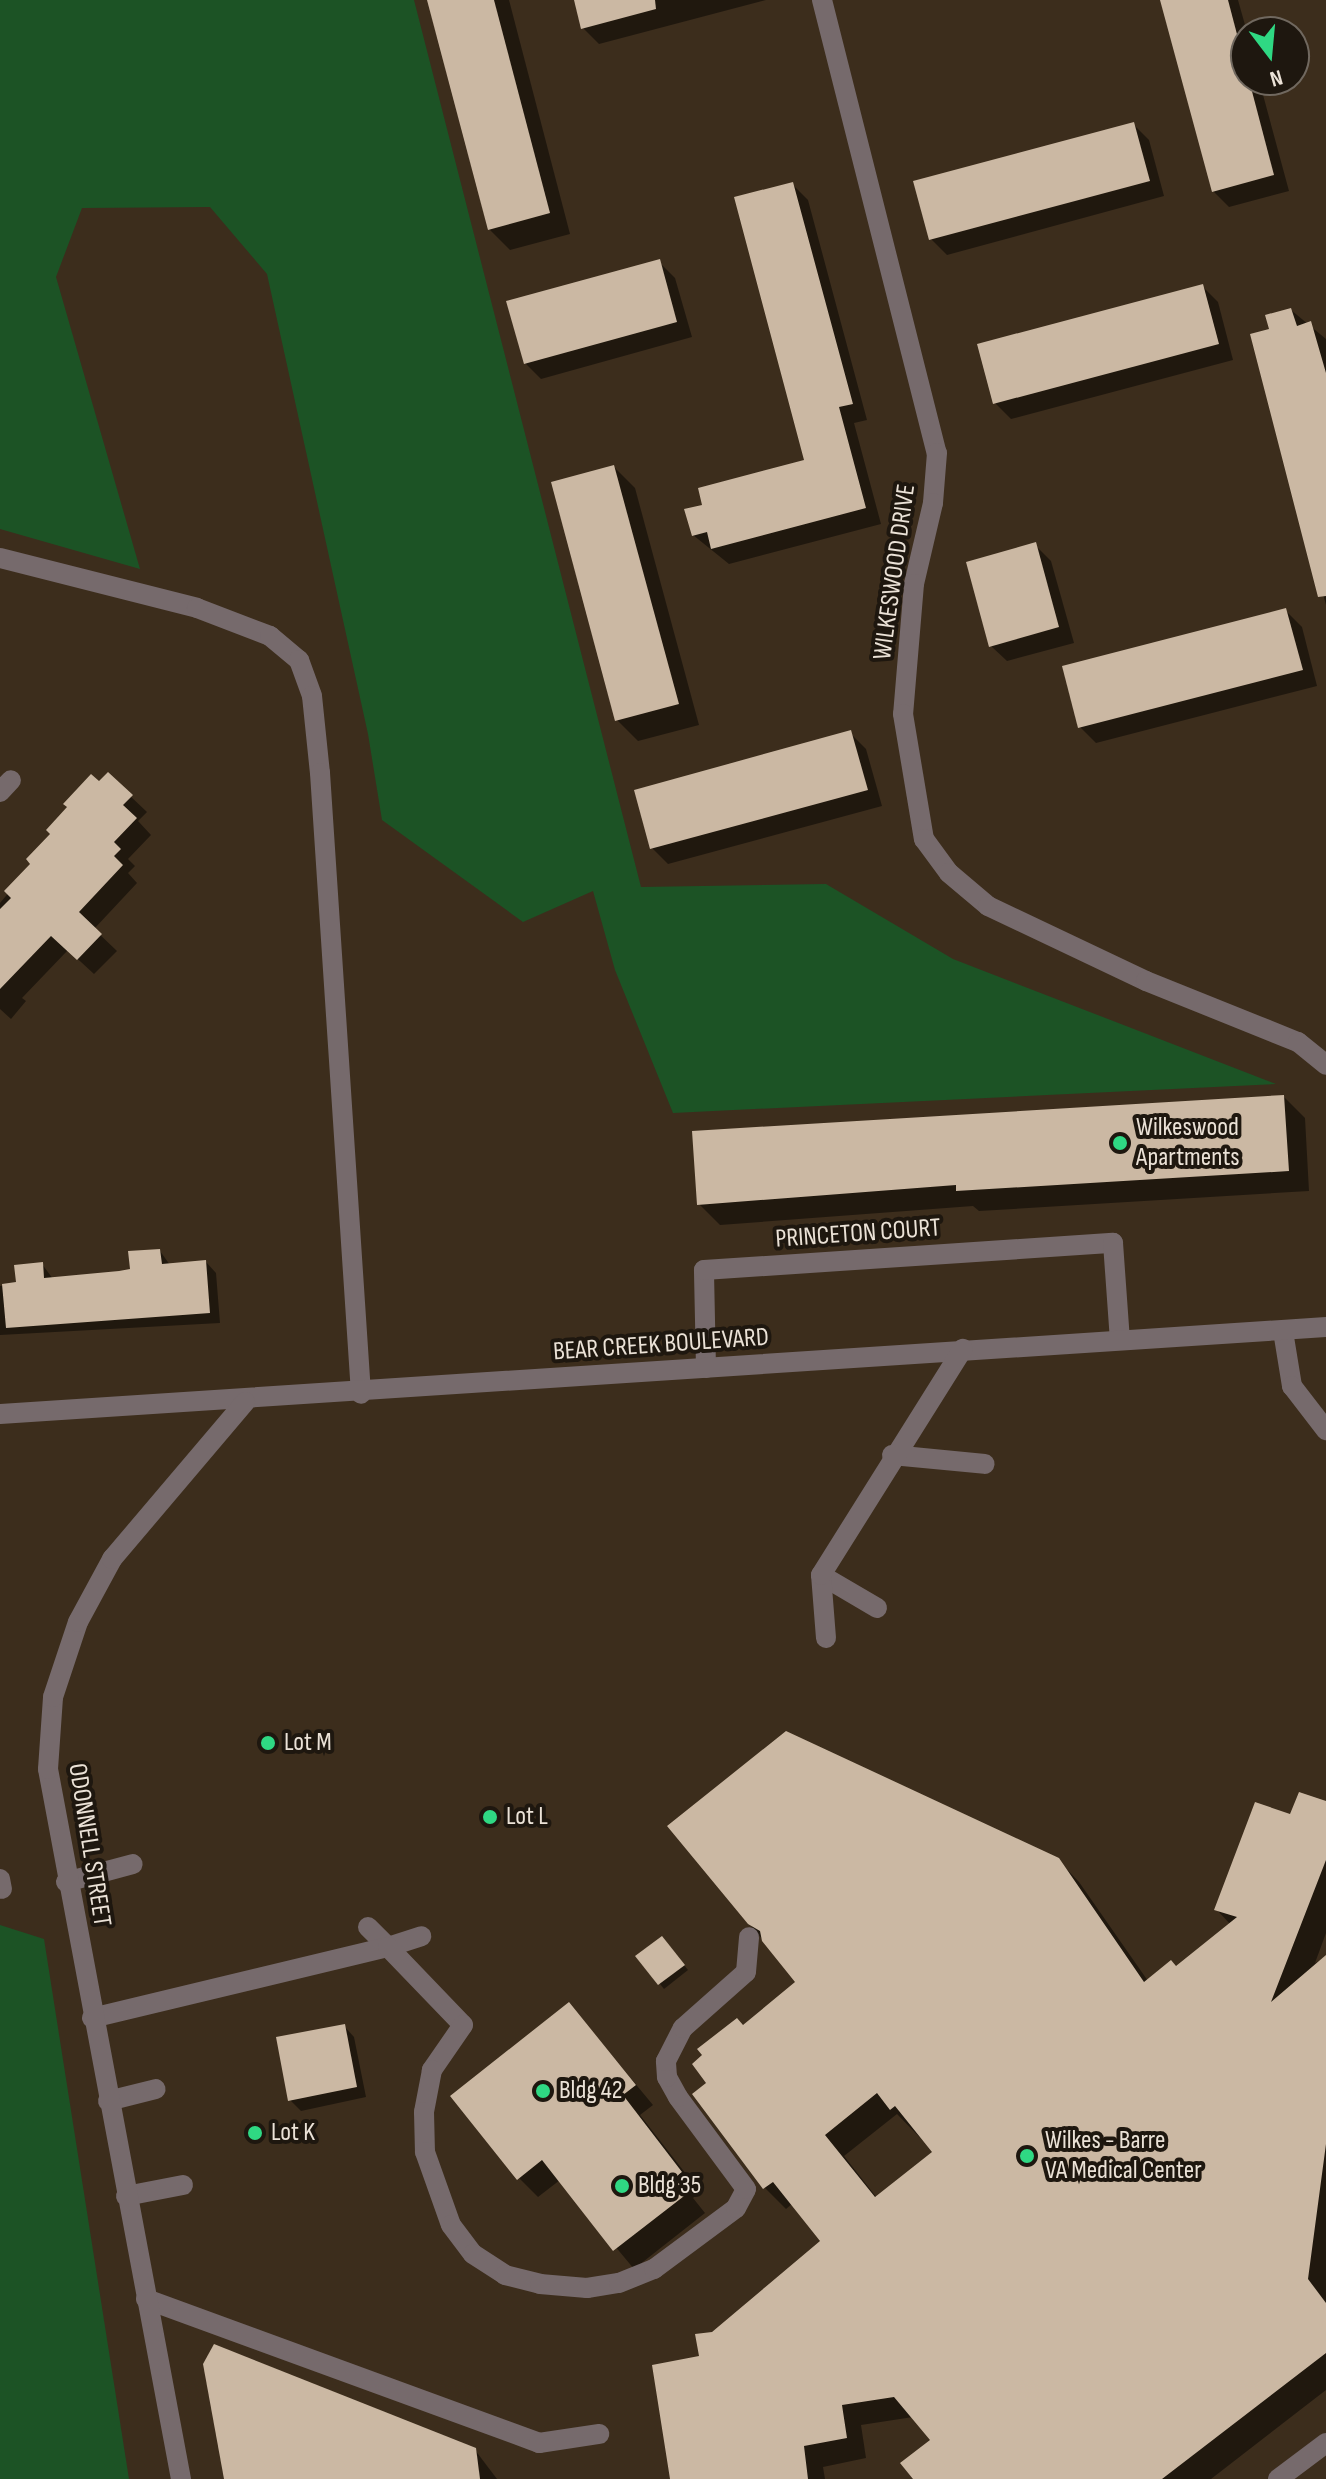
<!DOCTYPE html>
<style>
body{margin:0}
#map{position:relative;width:1326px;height:2479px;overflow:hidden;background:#3c2d1c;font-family:"Sofia Sans Condensed",sans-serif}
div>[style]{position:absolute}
.green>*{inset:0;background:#1c5325}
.shadow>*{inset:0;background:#0007}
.building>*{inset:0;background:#cbb8a3}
.minor>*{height:20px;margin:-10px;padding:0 10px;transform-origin:10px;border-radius:10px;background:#766a6c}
.dots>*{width:22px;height:22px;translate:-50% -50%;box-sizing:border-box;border:4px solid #1e170f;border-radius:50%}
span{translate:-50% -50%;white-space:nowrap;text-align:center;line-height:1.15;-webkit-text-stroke:8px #1e170f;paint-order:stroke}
.street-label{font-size:26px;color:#ebe2d7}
.poi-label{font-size:26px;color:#ebe2d7}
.left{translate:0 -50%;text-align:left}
.north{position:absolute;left:1230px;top:16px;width:80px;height:80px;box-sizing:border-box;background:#1e170f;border:2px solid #70685f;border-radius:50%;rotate:164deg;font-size:22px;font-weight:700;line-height:32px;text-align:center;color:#ebe2d7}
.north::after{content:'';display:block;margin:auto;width:28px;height:36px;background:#2fd883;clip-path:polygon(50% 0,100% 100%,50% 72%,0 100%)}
</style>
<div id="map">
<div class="green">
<div style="clip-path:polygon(0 0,414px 0,641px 887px,826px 884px,953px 959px,1276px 1084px,673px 1113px,615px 970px,593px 891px,523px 922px,382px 820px,368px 734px,267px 274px,210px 207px,82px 208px,56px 277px,140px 569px,0 529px)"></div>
<div style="clip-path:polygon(0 1925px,44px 1939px,129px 2479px,0 2479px)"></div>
</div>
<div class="shadow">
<div style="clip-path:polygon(429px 0,509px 0,570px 234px,510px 250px,489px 229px)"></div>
<div style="clip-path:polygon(576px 0,766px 0,599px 44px,583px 28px)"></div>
<div style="clip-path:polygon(1162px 0,1238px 0,1247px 32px,1246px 80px,1259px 80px,1289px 191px,1229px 207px,1213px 191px)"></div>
<div style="clip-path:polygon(1133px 124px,1149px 140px,1164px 196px,947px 255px,931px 239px)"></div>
<div style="clip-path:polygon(792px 184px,808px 200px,867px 420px,854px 423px,881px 524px,729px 564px,693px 535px,704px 506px,807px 461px)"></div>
<div style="clip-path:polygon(659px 262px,675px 278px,692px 337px,541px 379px,525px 363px)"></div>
<div style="clip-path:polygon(1202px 286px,1218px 302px,1233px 360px,1011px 419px,995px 403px)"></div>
<div style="clip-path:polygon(1291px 310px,1326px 339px,1326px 605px,1253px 336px,1271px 330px)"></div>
<div style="clip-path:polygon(614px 467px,635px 488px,699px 725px,638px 741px,617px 720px)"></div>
<div style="clip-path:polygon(1035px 545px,1051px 561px,1074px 643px,1007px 661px,991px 646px)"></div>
<div style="clip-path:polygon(1286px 611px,1302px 627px,1317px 686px,1096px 743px,1080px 727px)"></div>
<div style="clip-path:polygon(850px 733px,866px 749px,882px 806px,668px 864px,652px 848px)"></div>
<div style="clip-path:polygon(108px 775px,147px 812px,138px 821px,151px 835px,128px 859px,135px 866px,128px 873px,137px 883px,94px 929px,117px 951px,94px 974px,68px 950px,22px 998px,26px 1001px,11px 1019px,0 1009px,0 903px)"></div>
<div style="clip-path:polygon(1284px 1097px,1305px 1118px,1309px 1191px,979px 1211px,973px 1206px,720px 1225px,699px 1204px)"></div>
<div style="clip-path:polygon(160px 1251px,170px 1265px,206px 1262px,216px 1273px,220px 1323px,0 1335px,0 1286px,18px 1284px,42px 1264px,53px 1279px,132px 1270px)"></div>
<div style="clip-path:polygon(evenodd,1326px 1803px,1326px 1933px,1315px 1963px,1326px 1958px,1326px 2390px,1211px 2479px,916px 2479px,933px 2441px,913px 2417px,861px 2425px,866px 2458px,823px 2467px,825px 2479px,672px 2479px,702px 2358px,713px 2334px,823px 2241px,793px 2203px,786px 2209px,765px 2188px,695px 2094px,709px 2083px,743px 2027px,798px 1983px,749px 1923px,1058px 1860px,1079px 1882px,1148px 1981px,1176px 1968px,1231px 1925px,1216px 1909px,1292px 1817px,1326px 1803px,897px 2114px,935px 2153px,877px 2198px,844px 2156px,897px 2114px)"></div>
<div style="clip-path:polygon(666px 1943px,688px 1970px,664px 1989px,638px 1956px)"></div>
<div style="clip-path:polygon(569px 2004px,653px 2105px,640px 2115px,700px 2192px,693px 2198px,705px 2213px,634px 2269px,560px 2180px,538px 2197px,519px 2178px)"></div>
<div style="clip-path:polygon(344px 2026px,354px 2037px,366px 2097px,301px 2111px,290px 2100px)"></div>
<div style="clip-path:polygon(475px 2450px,497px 2479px,226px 2479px)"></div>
</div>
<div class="building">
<div style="clip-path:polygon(427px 0,494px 0,550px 213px,488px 230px)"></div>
<div style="clip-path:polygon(574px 0,655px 0,656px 9px,581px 29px)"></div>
<div style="clip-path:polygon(1160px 0,1228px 0,1274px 175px,1212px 192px)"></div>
<div style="clip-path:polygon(1134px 122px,1150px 181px,929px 240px,913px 181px)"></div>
<div style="clip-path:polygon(793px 182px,853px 404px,839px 407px,866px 508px,711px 549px,707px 532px,692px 536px,684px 509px,702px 505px,698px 488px,804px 460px,734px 197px)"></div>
<div style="clip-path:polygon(660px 259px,677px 322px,524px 364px,506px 301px)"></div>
<div style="clip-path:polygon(1203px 284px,1219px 344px,993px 404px,977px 344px)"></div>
<div style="clip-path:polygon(1291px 308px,1297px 326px,1311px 321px,1326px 373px,1326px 596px,1318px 597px,1250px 334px,1269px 329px,1265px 315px)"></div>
<div style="clip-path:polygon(614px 465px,679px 704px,615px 721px,551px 482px)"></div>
<div style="clip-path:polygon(1036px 542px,1059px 627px,989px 647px,966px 562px)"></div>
<div style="clip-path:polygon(1286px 608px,1303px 670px,1078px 728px,1062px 666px)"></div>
<div style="clip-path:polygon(851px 730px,868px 790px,650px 849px,634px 790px)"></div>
<div style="clip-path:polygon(108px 772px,133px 795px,123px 805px,137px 818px,114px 842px,121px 849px,114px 856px,123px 865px,79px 912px,102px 934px,77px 960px,51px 936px,0 989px,0 909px,11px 898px,4px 891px,30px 864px,26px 859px,50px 834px,46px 830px,67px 807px,63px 804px,91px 774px,99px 781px)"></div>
<div style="clip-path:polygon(1284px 1095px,1289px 1171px,956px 1191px,956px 1185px,697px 1205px,692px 1131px)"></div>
<div style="clip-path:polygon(160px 1249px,162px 1264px,206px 1260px,210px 1313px,6px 1328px,2px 1284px,16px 1282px,14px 1265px,43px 1262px,44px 1278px,119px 1271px,130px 1269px,128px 1251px)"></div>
<div style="clip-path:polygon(evenodd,786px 1731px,1059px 1858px,1144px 1982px,1171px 1960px,1176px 1966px,1237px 1917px,1214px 1910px,1255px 1802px,1290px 1814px,1299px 1792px,1326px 1801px,1326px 1860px,1271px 2002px,1326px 1955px,1326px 2144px,1308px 2279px,1326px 2303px,1326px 2353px,1162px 2479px,913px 2479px,900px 2463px,930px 2440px,894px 2397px,842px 2405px,847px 2438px,804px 2446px,808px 2479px,670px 2479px,652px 2365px,699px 2356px,695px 2334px,712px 2332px,820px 2241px,773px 2182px,763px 2189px,692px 2094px,706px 2083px,692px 2064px,702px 2055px,697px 2049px,737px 2018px,743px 2025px,795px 1982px,762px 1941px,760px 1931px,748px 1924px,667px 1826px,786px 1731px,877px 2093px,890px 2110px,895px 2106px,932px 2152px,875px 2197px,825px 2135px,877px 2093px)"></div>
<div style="clip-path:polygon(662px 1936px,685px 1965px,658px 1985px,635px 1956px)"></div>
<div style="clip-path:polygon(569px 2002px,636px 2085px,623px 2095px,682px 2172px,675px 2178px,688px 2193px,613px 2251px,542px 2160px,517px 2180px,450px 2096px)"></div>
<div style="clip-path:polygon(345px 2024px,357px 2087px,288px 2101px,276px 2037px)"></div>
<div style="clip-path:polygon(214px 2344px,476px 2448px,480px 2479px,224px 2479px,203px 2364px)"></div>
</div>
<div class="minor">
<div style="left:822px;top:0;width:467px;rotate:75.8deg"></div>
<div style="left:937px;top:453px;width:50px;rotate:94.6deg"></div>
<div style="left:933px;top:503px;width:83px;rotate:103.2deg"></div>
<div style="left:914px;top:584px;width:130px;rotate:94.8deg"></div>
<div style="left:903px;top:714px;width:127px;rotate:80.5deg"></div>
<div style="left:924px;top:839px;width:42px;rotate:53.7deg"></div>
<div style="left:949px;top:873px;width:51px;rotate:40.2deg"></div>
<div style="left:988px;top:906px;width:175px;rotate:25.4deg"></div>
<div style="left:1146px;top:981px;width:164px;rotate:21.9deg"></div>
<div style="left:1298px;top:1042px;width:36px;rotate:39deg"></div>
<div style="left:0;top:558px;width:203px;rotate:14.2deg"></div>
<div style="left:197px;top:608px;width:78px;rotate:21deg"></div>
<div style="left:270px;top:636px;width:38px;rotate:40deg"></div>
<div style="left:299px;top:660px;width:38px;rotate:70deg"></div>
<div style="left:312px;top:696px;width:77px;rotate:84.1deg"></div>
<div style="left:320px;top:773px;width:622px;rotate:86.22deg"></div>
<div style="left:0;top:792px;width:16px;rotate:-47deg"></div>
<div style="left:1283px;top:1331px;width:56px;rotate:80.7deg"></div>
<div style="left:1292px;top:1386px;width:56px;rotate:52.3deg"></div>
<div style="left:706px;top:1368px;width:98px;rotate:-91.2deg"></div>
<div style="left:704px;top:1270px;width:410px;rotate:-3.8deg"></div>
<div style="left:1113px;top:1243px;width:97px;rotate:85.9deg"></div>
<div style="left:0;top:1414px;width:1329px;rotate:-3.75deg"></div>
<div style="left:892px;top:1455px;width:93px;rotate:5.5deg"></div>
<div style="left:821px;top:1575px;width:65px;rotate:30.5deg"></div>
<div style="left:826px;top:1638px;width:63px;rotate:-94.5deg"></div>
<div style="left:821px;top:1575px;width:267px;rotate:-57.9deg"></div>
<div style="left:0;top:1879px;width:10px;rotate:79deg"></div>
<div style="left:66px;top:1882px;width:69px;rotate:-15deg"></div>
<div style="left:368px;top:1927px;width:28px;rotate:45deg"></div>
<div style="left:388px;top:1947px;width:35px;rotate:-18deg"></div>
<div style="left:92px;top:2018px;width:304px;rotate:-13.5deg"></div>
<div style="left:388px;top:1947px;width:108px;rotate:46.1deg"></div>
<div style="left:463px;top:2025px;width:55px;rotate:124.6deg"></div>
<div style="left:432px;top:2070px;width:43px;rotate:100.8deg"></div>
<div style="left:424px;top:2112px;width:40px;rotate:88.6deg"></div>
<div style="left:425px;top:2152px;width:77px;rotate:70.4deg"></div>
<div style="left:451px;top:2225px;width:36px;rotate:53deg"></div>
<div style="left:473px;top:2254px;width:38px;rotate:33deg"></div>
<div style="left:505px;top:2275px;width:36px;rotate:14deg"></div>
<div style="left:540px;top:2284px;width:47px;rotate:4.9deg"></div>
<div style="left:587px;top:2288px;width:32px;rotate:-9deg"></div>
<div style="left:619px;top:2283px;width:38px;rotate:-22deg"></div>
<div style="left:654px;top:2269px;width:102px;rotate:-36.6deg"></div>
<div style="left:736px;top:2208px;width:21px;rotate:-62deg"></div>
<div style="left:746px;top:2189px;width:114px;rotate:-126.5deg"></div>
<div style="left:678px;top:2097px;width:23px;rotate:-119deg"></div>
<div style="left:667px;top:2077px;width:16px;rotate:-94deg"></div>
<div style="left:666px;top:2061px;width:37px;rotate:-63deg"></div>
<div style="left:683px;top:2028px;width:84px;rotate:-41.6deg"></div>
<div style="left:746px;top:1972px;width:35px;rotate:-85deg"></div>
<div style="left:108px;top:2101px;width:49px;rotate:-14deg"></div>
<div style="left:126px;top:2196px;width:58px;rotate:-10.9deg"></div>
<div style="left:146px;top:2299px;width:419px;rotate:20.1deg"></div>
<div style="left:539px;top:2443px;width:61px;rotate:-8.5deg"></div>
<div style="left:181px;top:2479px;width:722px;rotate:-100.61deg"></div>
<div style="left:48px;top:1769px;width:72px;rotate:-86deg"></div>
<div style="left:53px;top:1697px;width:79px;rotate:-71.6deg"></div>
<div style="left:78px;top:1622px;width:72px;rotate:-61.6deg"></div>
<div style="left:112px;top:1559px;width:206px;rotate:-49.7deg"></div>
<div style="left:1278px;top:2479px;width:60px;rotate:-36.9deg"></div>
</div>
<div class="dots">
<div style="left:1120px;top:1143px;background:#2fd883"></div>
<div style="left:268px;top:1743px;background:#2fd883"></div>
<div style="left:490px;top:1817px;background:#2fd883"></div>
<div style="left:543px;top:2091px;background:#2fd883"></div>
<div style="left:255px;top:2133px;background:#2fd883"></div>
<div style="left:1027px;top:2156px;background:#2fd883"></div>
<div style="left:622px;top:2186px;background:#2fd883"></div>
</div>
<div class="street-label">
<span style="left:895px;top:572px;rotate:-82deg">WILKESWOOD DRIVE</span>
<span style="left:858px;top:1234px;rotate:-4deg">PRINCETON COURT</span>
<span style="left:661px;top:1345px;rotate:-4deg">BEAR CREEK BOULEVARD</span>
<span style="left:89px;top:1845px;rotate:81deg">ODONNELL STREET</span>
</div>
<div class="poi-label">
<span class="left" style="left:1136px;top:1143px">Wilkeswood<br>Apartments</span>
<span class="left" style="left:284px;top:1743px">Lot M</span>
<span class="left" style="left:506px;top:1817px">Lot L</span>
<span class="left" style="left:559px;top:2091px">Bldg 42</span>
<span class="left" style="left:271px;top:2133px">Lot K</span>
<span class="left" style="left:1045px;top:2156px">Wilkes - Barre<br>VA Medical Center</span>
<span class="left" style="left:638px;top:2186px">Bldg 35</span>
</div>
<div class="north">N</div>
</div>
